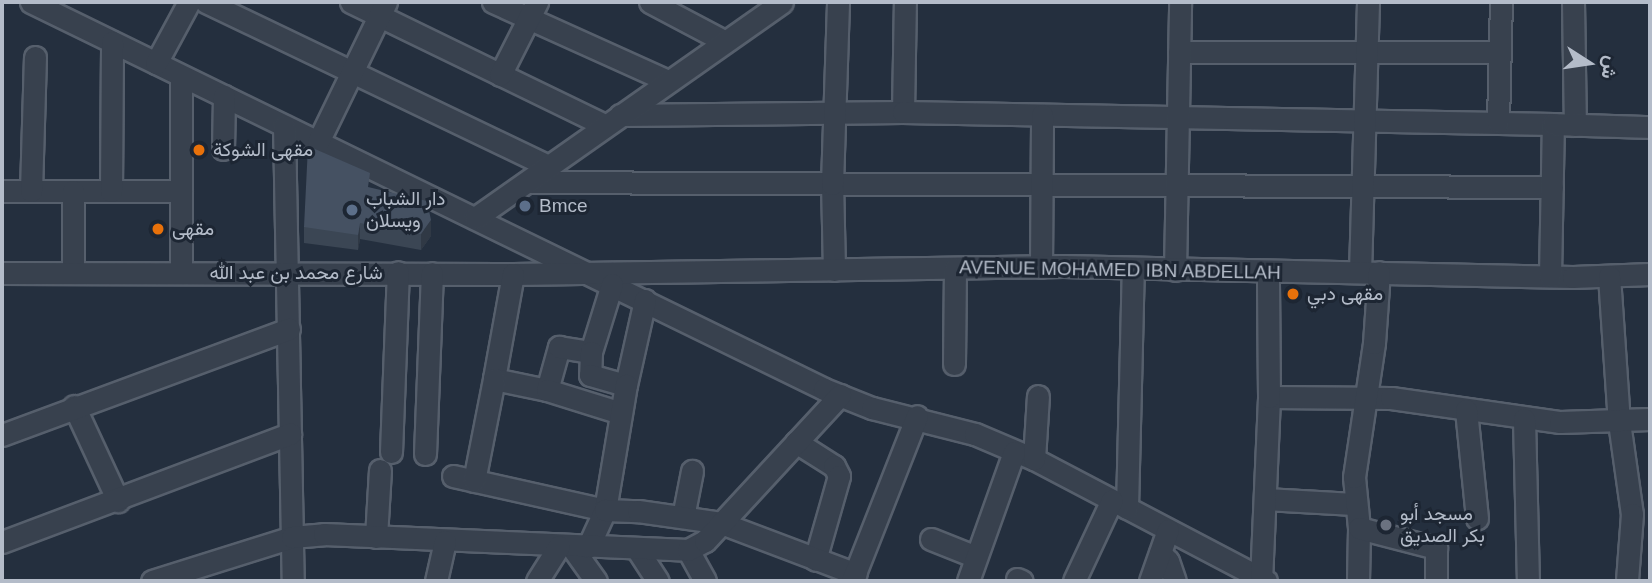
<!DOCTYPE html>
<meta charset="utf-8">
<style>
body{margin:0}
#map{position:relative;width:1652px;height:583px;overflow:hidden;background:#242f3e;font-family:Helvetica,Vazirmatn,sans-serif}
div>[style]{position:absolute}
.roads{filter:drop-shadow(2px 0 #565f6c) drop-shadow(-2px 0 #565f6c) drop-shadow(0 2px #565f6c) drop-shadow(0 -2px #565f6c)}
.minor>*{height:21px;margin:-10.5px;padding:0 10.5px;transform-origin:10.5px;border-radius:10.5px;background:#38414e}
.wall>*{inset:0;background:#3b4654}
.shaded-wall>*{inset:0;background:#303945}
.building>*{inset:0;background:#455162}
.dots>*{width:19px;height:19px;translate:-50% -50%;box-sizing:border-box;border:4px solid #1d2633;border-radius:50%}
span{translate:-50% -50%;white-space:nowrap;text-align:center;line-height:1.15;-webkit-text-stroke:6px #1d2633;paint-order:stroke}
.poi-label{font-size:19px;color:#b4bcc9}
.left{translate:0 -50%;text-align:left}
.street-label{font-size:19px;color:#b4bcc9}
.frame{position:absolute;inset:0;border:4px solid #b4bcc9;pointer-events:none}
.north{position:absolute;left:1554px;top:28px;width:70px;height:70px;-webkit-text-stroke:5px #1d2633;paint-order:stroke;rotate:102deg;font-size:19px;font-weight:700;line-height:28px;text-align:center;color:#b4bcc9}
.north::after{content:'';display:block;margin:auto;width:24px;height:32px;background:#b4bcc9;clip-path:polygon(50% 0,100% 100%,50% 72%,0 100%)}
</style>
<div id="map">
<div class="roads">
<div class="minor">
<div style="left:31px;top:2px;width:882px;rotate:26.01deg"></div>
<div style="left:824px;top:389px;width:52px;rotate:21.6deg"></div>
<div style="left:872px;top:408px;width:106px;rotate:14.2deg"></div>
<div style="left:975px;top:434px;width:64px;rotate:23deg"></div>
<div style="left:1034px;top:459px;width:262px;rotate:27.7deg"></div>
<div style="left:206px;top:2px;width:380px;rotate:25.6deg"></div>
<div style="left:351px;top:2px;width:281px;rotate:25.9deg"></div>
<div style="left:493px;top:2px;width:192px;rotate:24.3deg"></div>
<div style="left:650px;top:2px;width:84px;rotate:27.8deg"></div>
<div style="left:1573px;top:2px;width:123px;rotate:89.1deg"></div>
<div style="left:1179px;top:52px;width:321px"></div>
<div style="left:156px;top:63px;width:69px;rotate:-61.6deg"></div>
<div style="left:500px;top:75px;width:82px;rotate:-63.1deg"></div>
<div style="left:903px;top:112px;width:110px;rotate:-89deg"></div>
<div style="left:620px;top:115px;width:283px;rotate:-0.6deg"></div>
<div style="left:903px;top:112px;width:650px;rotate:1.06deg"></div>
<div style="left:1498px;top:122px;width:120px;rotate:-88.6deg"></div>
<div style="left:284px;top:126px;width:455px;rotate:88.9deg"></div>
<div style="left:318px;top:142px;width:156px;rotate:-64.1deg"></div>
<div style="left:223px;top:149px;width:53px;rotate:-88.9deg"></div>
<div style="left:527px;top:182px;width:1025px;rotate:0.28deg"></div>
<div style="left:2px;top:191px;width:179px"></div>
<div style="left:31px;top:191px;width:134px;rotate:-88.3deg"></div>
<div style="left:73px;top:191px;width:82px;rotate:90deg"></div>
<div style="left:111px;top:191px;width:149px;rotate:-89.6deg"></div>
<div style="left:475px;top:218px;width:375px;rotate:-35.1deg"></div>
<div style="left:1041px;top:267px;width:152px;rotate:-89.6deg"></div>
<div style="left:834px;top:270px;width:86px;rotate:-91.3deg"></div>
<div style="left:832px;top:184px;width:182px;rotate:-88.1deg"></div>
<div style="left:1175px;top:270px;width:268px;rotate:-88.9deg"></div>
<div style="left:1360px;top:272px;width:270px;rotate:-88.3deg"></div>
<div style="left:2px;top:273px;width:511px;rotate:0.11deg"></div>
<div style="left:513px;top:274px;width:550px;rotate:-0.83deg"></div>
<div style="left:1063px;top:266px;width:510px;rotate:1.24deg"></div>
<div style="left:1573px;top:277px;width:77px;rotate:-2.2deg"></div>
<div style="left:181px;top:273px;width:197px;rotate:-90deg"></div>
<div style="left:513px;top:274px;width:107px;rotate:100.3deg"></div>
<div style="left:494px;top:379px;width:54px;rotate:11.7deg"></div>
<div style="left:547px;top:390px;width:45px;rotate:-74.4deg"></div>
<div style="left:559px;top:347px;width:32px;rotate:9deg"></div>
<div style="left:1550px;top:276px;width:152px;rotate:-88.9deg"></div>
<div style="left:1553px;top:124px;width:97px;rotate:1.8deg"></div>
<div style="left:1609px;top:276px;width:146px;rotate:86.1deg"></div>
<div style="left:1619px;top:422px;width:93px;rotate:82deg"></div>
<div style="left:1632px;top:514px;width:67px;rotate:94.3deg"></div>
<div style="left:612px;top:284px;width:71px;rotate:107.2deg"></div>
<div style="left:591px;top:352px;width:23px;rotate:92deg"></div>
<div style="left:590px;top:375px;width:37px;rotate:16deg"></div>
<div style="left:626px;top:385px;width:87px;rotate:-77.4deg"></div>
<div style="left:954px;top:364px;width:96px;rotate:-89.4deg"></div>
<div style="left:547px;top:390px;width:77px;rotate:17.3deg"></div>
<div style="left:1269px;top:397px;width:122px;rotate:0.5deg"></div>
<div style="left:1391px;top:398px;width:171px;rotate:8.1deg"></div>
<div style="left:1560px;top:422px;width:90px;rotate:-1.9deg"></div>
<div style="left:74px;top:406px;width:105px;rotate:65.1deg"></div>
<div style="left:1466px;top:410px;width:109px;rotate:84.2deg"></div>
<div style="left:1524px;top:419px;width:162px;rotate:88.6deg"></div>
<div style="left:2px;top:435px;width:306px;rotate:-20.3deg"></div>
<div style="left:796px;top:442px;width:45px;rotate:32.3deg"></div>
<div style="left:834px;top:466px;width:11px;rotate:63deg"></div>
<div style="left:839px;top:476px;width:87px;rotate:105.9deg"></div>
<div style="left:391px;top:452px;width:180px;rotate:-87.8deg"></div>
<div style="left:425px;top:454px;width:181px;rotate:-87.8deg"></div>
<div style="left:1034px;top:459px;width:63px;rotate:-86.4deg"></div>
<div style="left:453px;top:476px;width:156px;rotate:12.6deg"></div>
<div style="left:605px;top:510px;width:127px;rotate:-80.5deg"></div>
<div style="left:474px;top:481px;width:104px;rotate:-78.9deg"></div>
<div style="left:1265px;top:499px;width:89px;rotate:3.2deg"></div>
<div style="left:1127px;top:508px;width:239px;rotate:-88.6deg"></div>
<div style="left:683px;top:517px;width:47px;rotate:-78.9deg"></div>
<div style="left:1359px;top:528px;width:51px;rotate:-95.6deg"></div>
<div style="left:1354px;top:477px;width:135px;rotate:-81.5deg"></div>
<div style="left:1374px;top:343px;width:71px;rotate:-86deg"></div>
<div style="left:376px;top:537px;width:67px;rotate:-86.6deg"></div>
<div style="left:931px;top:539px;width:48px;rotate:21.8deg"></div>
<div style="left:2px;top:542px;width:308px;rotate:-20.6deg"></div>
<div style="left:571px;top:546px;width:43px;rotate:54.5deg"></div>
<div style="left:588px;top:547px;width:41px;rotate:-65.3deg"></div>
<div style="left:605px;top:510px;width:33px;rotate:2deg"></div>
<div style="left:638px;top:511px;width:84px;rotate:8.2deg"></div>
<div style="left:721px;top:523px;width:144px;rotate:20.7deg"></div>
<div style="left:637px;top:549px;width:38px;rotate:57deg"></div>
<div style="left:688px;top:550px;width:35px;rotate:61deg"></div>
<div style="left:1160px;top:553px;width:11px;rotate:45deg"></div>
<div style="left:1168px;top:561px;width:21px;rotate:71deg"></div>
<div style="left:1017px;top:579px;width:5px;rotate:22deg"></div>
<div style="left:152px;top:581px;width:147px;rotate:-17.4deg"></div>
<div style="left:292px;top:537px;width:32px;rotate:-5deg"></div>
<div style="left:324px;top:534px;width:364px;rotate:2.5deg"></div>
<div style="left:688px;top:550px;width:19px;rotate:-28deg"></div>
<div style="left:705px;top:541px;width:199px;rotate:-47.2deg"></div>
<div style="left:436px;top:581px;width:41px;rotate:-77.3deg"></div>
<div style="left:537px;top:581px;width:41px;rotate:-57.8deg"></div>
<div style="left:852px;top:581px;width:177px;rotate:-68.5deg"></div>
<div style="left:968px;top:581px;width:137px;rotate:-70.4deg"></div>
<div style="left:1074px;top:581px;width:89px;rotate:-64.9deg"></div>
<div style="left:1150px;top:581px;width:54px;rotate:-70.6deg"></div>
<div style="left:1261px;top:581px;width:184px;rotate:-87.5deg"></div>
<div style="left:1269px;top:397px;width:125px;rotate:-90.5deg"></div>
<div style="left:1358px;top:581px;width:53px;rotate:-88.9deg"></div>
<div style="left:1359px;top:528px;width:80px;rotate:14.6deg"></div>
<div style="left:1436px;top:548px;width:33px;rotate:90deg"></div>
</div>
</div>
<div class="wall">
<div style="clip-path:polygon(370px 188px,431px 236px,421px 250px,360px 239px,358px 250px,304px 243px,304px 227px)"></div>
</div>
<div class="shaded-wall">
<div style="clip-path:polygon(431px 220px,431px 236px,421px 250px,421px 234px)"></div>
<div style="clip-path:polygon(360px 223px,360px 239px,358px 250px,358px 235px)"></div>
</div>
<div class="building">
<div style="clip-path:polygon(308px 146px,370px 173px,368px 187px,427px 201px,431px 220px,421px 234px,360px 223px,358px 235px,304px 227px)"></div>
</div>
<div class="dots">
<div style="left:199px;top:150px;background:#e8710a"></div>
<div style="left:525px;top:206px;background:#5c6f8a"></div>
<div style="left:352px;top:210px;background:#5c6f8a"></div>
<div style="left:158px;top:229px;background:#e8710a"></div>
<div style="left:1293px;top:294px;background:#e8710a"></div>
<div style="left:1386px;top:525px;background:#6b7280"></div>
</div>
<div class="poi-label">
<span class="left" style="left:213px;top:150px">مقهى الشوكة</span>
<span class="left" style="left:366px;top:210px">دار الشباب<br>ويسلان</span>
<span class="left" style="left:539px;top:206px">Bmce</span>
<span class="left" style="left:172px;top:229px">مقهى</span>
<span class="left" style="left:1307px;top:294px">مقهى دبي</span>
<span class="left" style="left:1400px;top:525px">مسجد أبو<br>بكر الصديق</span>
</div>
<div class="street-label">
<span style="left:1120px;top:270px;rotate:1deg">AVENUE MOHAMED IBN ABDELLAH</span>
<span style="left:296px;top:273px">شارع محمد بن عبد الله</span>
</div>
<div class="frame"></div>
<div class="north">ش</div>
</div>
